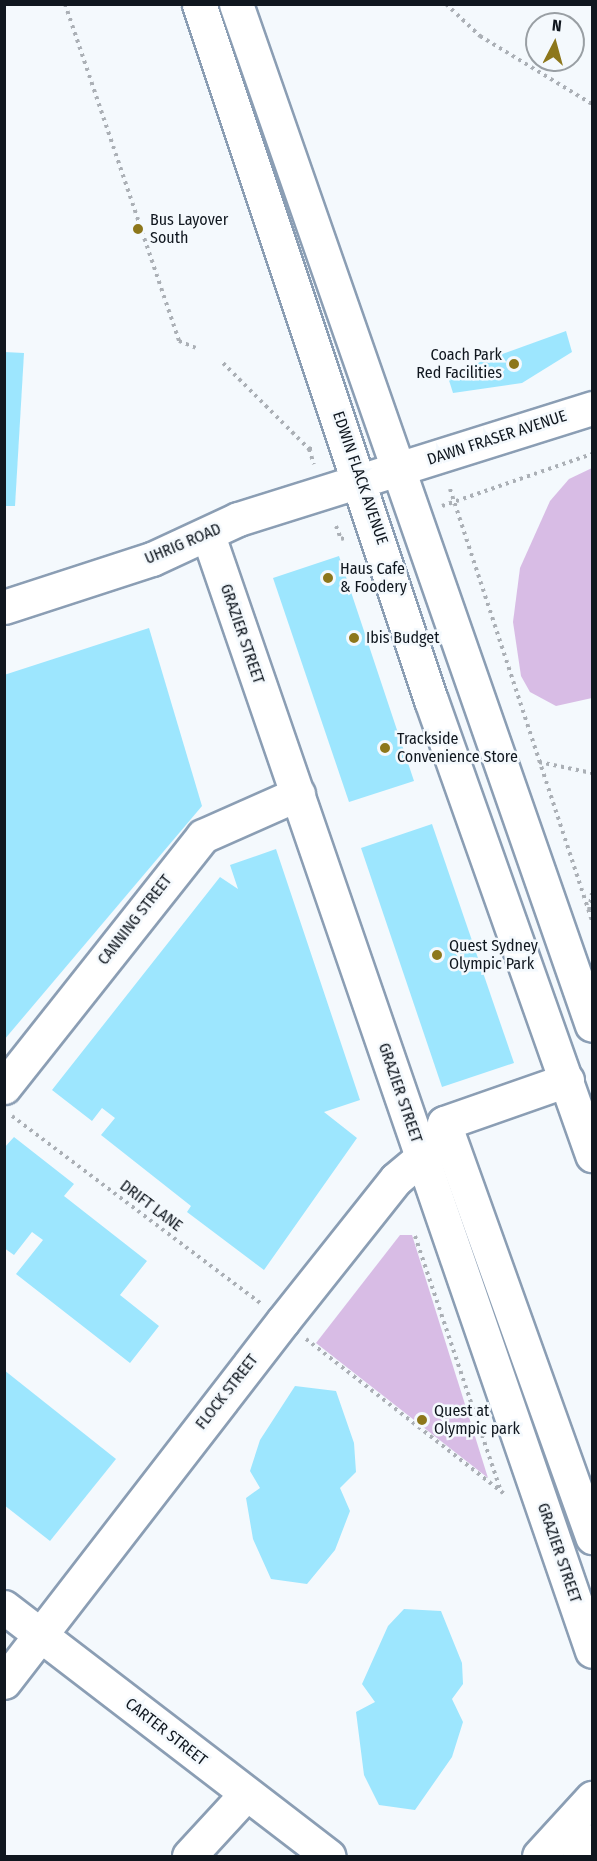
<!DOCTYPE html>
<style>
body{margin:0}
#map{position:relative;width:597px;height:1861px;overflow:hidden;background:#f4f9fd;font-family:"Fira Sans Condensed",sans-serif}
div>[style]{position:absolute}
.green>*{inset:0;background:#d8bce5}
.building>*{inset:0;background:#9de6fe}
.path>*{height:4px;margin-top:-2px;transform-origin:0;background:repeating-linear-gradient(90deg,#abb0b6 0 3px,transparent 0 7.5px)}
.roads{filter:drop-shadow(2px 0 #8b9eb4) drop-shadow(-2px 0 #8b9eb4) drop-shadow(0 2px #8b9eb4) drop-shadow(0 -2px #8b9eb4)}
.minor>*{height:33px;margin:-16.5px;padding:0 16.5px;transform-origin:16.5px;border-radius:16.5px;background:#fff}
.dots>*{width:16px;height:16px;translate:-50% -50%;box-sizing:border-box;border:3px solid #f4f9fd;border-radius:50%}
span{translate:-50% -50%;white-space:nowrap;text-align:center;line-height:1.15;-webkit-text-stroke:5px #f4f9fd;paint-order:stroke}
.poi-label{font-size:16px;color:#10171f}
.left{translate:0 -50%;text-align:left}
.right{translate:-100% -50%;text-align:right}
.street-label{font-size:16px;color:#10171f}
.frame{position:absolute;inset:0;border:6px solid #10171f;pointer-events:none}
.north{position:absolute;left:525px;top:12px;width:60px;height:60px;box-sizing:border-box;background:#f4f9fd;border:2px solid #999fa4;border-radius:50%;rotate:6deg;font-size:16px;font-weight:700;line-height:24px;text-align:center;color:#10171f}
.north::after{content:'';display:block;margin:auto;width:21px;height:27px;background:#8d771b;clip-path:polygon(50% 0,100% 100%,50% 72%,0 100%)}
</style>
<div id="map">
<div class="green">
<div style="clip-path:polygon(592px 468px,592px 698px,556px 706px,530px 692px,521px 676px,513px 622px,520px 568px,550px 501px,569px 479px)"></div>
<div style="clip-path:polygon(400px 1235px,412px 1235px,488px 1478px,316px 1343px)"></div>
</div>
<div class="building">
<div style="clip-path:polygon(566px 331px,572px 352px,522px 383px,453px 393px,447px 374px)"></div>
<div style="clip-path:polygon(4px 352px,24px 353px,15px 506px,4px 506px)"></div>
<div style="clip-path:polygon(339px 556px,414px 781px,349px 802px,273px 578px)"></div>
<div style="clip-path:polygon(149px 628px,202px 806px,4px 1040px,4px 675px)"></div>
<div style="clip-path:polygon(432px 824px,514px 1063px,442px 1087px,361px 848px)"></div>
<div style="clip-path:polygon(276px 849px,360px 1100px,324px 1112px,357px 1138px,264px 1270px,187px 1212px,191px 1206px,101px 1135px,115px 1118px,102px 1108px,92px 1121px,52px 1090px,220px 877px,238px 889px,230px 865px)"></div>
<div style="clip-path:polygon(14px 1137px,74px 1184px,64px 1196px,147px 1261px,120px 1295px,159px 1326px,130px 1363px,16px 1274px,43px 1240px,32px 1232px,14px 1255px,4px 1248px,4px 1148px)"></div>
<div style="clip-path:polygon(4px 1370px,116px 1459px,50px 1541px,4px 1505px)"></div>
<div style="clip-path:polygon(295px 1386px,336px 1391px,354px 1443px,356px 1472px,340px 1488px,350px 1511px,335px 1550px,307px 1584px,271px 1579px,253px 1539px,246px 1498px,260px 1488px,250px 1471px,260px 1440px)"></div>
<div style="clip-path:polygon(404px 1609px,441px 1611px,462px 1663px,463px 1684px,452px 1699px,463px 1722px,452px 1757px,415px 1810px,379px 1805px,364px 1775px,356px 1712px,375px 1702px,362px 1684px,388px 1626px)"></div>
</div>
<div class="path">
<div style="left:65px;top:4px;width:356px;rotate:71.3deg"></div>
<div style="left:179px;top:341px;width:18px;rotate:22deg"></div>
<div style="left:446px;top:4px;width:47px;rotate:43.3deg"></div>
<div style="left:480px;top:36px;width:131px;rotate:31.3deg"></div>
<div style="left:223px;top:363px;width:122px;rotate:45deg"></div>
<div style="left:309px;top:449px;width:7px;rotate:-16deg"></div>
<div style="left:309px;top:449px;width:16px;rotate:72deg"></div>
<div style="left:450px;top:489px;width:455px;rotate:71.8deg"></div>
<div style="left:442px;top:506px;width:159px;rotate:-19.1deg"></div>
<div style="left:336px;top:526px;width:14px;rotate:69deg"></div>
<div style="left:341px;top:539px;width:6px;rotate:-18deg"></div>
<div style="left:539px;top:762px;width:54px;rotate:11.7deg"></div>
<div style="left:589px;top:910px;width:17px;rotate:-80deg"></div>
<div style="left:12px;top:1116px;width:311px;rotate:37deg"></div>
<div style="left:415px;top:1236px;width:269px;rotate:71.4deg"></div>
<div style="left:306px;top:1339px;width:254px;rotate:38deg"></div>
</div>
<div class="roads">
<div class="minor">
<div style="left:199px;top:4px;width:734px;rotate:71.57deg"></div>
<div style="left:431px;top:700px;width:483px;rotate:70.5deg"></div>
<div style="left:236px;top:4px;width:1081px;rotate:70.78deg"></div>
<div style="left:208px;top:535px;width:1180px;rotate:71.01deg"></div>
<div style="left:4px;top:607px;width:156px;rotate:-18deg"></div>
<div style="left:152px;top:559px;width:95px;rotate:-24.9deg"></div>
<div style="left:238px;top:519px;width:371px;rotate:-17.4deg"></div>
<div style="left:567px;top:1080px;width:130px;rotate:160.7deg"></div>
<div style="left:444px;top:1123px;width:440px;rotate:70.3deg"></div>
<div style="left:4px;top:1087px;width:320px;rotate:-51.6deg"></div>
<div style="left:203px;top:836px;width:104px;rotate:-23.9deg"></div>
<div style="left:4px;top:1607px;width:409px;rotate:37.5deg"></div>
<div style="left:4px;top:1682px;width:456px;rotate:-52.3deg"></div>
<div style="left:283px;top:1321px;width:181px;rotate:-51.5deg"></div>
<div style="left:396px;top:1179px;width:34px;rotate:-40deg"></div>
<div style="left:189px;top:1856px;width:84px;rotate:-47.4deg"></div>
<div style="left:539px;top:1856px;width:79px;rotate:-47.6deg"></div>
<div style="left:579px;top:1856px;width:20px;rotate:-49deg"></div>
</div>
</div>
<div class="dots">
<div style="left:138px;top:229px;background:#8d771b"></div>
<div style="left:514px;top:364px;background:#8d771b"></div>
<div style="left:328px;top:578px;background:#8d771b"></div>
<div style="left:354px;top:638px;background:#8d771b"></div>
<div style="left:385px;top:748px;background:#8d771b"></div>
<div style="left:437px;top:955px;background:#8d771b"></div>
<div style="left:422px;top:1420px;background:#8d771b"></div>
</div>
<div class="poi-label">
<span class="left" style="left:150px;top:229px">Bus Layover<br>South</span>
<span class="right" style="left:502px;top:364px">Coach Park<br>Red Facilities</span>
<span class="left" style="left:340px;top:578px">Haus Cafe<br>&amp; Foodery</span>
<span class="left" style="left:366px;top:638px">Ibis Budget</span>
<span class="left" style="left:397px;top:748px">Trackside<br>Convenience Store</span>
<span class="left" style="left:449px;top:955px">Quest Sydney<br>Olympic Park</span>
<span class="left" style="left:434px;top:1420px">Quest at<br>Olympic park</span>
</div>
<div class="street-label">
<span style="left:497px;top:438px;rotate:-18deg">DAWN FRASER AVENUE</span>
<span style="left:360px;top:478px;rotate:71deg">EDWIN FLACK AVENUE</span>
<span style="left:183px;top:544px;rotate:-23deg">UHRIG ROAD</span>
<span style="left:242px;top:634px;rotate:71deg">GRAZIER STREET</span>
<span style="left:135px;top:920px;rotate:-52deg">CANNING STREET</span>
<span style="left:400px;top:1093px;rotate:71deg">GRAZIER STREET</span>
<span style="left:151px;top:1206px;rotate:37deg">DRIFT LANE</span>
<span style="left:227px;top:1392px;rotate:-52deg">FLOCK STREET</span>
<span style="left:559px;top:1553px;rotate:71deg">GRAZIER STREET</span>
<span style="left:166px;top:1732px;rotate:38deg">CARTER STREET</span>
</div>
<div class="frame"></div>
<div class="north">N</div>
</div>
